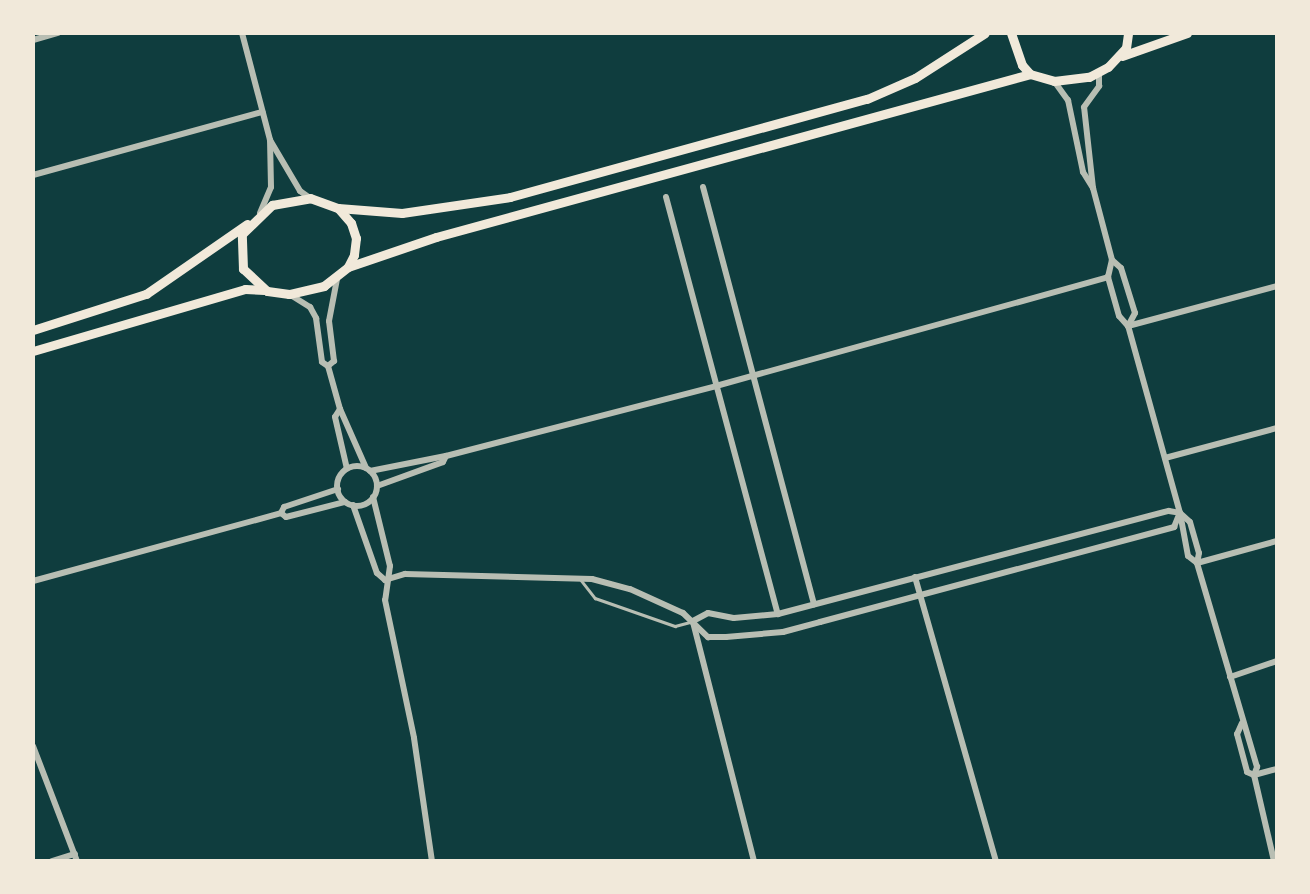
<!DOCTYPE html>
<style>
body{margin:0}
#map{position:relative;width:1310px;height:894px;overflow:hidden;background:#0f3d3e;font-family:Lato,sans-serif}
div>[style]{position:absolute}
.service>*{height:2.5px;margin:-1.25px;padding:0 1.25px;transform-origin:1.25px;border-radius:1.25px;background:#b8beb3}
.minor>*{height:6px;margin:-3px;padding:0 3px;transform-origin:3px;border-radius:3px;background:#b8beb3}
.minor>.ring{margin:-3px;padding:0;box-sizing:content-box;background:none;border:6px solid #b8beb3;border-radius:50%}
.secondary>*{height:9px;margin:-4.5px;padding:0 4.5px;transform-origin:4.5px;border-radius:4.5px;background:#f1e9da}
span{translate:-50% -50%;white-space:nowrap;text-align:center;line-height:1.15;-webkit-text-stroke:6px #f1e9da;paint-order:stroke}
.frame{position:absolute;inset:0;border:35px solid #f1e9da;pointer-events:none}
</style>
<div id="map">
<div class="service">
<div style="left:581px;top:580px;width:23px;rotate:52deg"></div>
<div style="left:595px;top:598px;width:85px;rotate:19.3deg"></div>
<div style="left:675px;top:626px;width:16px;rotate:-15deg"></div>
</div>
<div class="minor">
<div style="left:242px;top:33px;width:111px;rotate:75.3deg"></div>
<div style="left:270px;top:140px;width:59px;rotate:59.5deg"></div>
<div style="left:300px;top:191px;width:12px;rotate:35deg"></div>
<div style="left:33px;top:40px;width:26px;rotate:-16deg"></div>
<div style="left:1054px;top:81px;width:24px;rotate:54deg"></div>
<div style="left:1068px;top:100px;width:74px;rotate:78.2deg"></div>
<div style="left:1083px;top:172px;width:19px;rotate:58deg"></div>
<div style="left:1093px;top:188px;width:74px;rotate:75.2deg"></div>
<div style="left:1112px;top:260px;width:12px;rotate:42deg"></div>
<div style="left:1121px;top:268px;width:47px;rotate:72.7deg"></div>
<div style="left:1135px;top:313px;width:15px;rotate:118deg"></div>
<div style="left:33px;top:175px;width:238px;rotate:-15.4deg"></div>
<div style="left:703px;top:187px;width:432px;rotate:75.1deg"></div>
<div style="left:1093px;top:188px;width:81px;rotate:-96.3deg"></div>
<div style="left:1084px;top:107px;width:26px;rotate:-54deg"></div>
<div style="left:1099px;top:86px;width:14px;rotate:-90deg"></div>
<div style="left:666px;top:197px;width:432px;rotate:75deg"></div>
<div style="left:260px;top:213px;width:28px;rotate:-67deg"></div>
<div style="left:271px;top:187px;width:47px;rotate:-91.2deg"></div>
<div style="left:289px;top:294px;width:25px;rotate:32deg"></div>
<div style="left:310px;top:307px;width:13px;rotate:61deg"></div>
<div style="left:316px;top:318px;width:44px;rotate:82.2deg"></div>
<div style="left:322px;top:362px;width:7px;rotate:34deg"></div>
<div style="left:328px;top:366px;width:45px;rotate:74.4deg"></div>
<div style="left:340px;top:409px;width:64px;rotate:66.2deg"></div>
<div style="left:1128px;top:326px;width:154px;rotate:-15deg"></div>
<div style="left:328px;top:366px;width:8px;rotate:-40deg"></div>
<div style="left:334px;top:361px;width:40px;rotate:-97.1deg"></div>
<div style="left:329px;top:321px;width:43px;rotate:-79.2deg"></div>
<div style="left:340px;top:409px;width:9px;rotate:122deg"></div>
<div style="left:335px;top:417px;width:53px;rotate:77deg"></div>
<div style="left:1165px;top:458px;width:116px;rotate:-15deg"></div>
<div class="ring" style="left:337px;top:466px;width:34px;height:34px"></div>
<div style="left:370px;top:471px;width:77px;rotate:-11.2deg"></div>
<div style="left:446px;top:456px;width:279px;rotate:-14.5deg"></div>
<div style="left:716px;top:386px;width:407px;rotate:-15.5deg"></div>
<div style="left:377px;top:486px;width:70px;rotate:-20deg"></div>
<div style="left:443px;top:462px;width:7px;rotate:-63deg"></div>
<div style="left:373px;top:497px;width:71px;rotate:76.2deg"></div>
<div style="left:390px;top:566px;width:34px;rotate:98deg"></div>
<div style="left:385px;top:600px;width:141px;rotate:78.1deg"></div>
<div style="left:414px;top:738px;width:124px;rotate:81.7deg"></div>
<div style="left:353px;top:505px;width:72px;rotate:70.6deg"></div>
<div style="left:377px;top:573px;width:11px;rotate:41deg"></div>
<div style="left:281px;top:513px;width:6px;rotate:39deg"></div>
<div style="left:286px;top:517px;width:61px;rotate:-14.3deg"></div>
<div style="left:915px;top:577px;width:295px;rotate:74.1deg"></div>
<div style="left:385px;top:580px;width:21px;rotate:-17deg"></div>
<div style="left:405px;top:574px;width:187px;rotate:1.5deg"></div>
<div style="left:592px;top:579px;width:39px;rotate:15deg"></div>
<div style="left:630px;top:589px;width:58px;rotate:24.4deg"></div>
<div style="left:683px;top:613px;width:35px;rotate:44deg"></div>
<div style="left:708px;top:637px;width:18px"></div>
<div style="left:726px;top:637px;width:57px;rotate:-5deg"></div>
<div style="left:783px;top:632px;width:38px;rotate:-15deg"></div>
<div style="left:820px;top:622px;width:367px;rotate:-15deg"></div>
<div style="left:1174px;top:527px;width:11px;rotate:-68deg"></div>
<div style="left:33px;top:581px;width:257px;rotate:-15.3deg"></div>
<div style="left:281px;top:513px;width:7px;rotate:-63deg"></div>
<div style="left:284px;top:507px;width:57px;rotate:-18.4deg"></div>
<div style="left:693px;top:621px;width:17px;rotate:-28deg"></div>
<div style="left:708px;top:613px;width:26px;rotate:11deg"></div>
<div style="left:734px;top:618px;width:44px;rotate:-5.2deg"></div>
<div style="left:778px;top:614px;width:404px;rotate:-14.8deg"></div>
<div style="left:1169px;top:511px;width:11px;rotate:10deg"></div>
<div style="left:1180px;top:513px;width:13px;rotate:42deg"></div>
<div style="left:1190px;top:522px;width:32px;rotate:74deg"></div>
<div style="left:1199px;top:553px;width:10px;rotate:101deg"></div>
<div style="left:1197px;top:563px;width:11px;rotate:-142deg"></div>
<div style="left:1188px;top:556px;width:44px;rotate:-100.5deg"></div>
<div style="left:1180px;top:513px;width:194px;rotate:-105.5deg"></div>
<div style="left:1128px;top:326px;width:13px;rotate:-132deg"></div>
<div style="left:1119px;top:316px;width:41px;rotate:-105.8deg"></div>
<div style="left:1108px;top:277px;width:17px;rotate:-77deg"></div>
<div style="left:693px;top:622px;width:247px;rotate:75.7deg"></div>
<div style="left:1230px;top:677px;width:50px;rotate:-18.8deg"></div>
<div style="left:1242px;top:723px;width:12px;rotate:114deg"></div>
<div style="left:1237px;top:734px;width:39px;rotate:75deg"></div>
<div style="left:1247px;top:772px;width:8px;rotate:23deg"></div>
<div style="left:33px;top:746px;width:123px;rotate:69.1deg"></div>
<div style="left:1254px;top:775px;width:24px;rotate:-15deg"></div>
<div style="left:52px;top:861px;width:24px;rotate:-17deg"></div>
<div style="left:1274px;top:861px;width:88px;rotate:-103.1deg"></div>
<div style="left:1254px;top:775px;width:9px;rotate:-69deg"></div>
<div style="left:1257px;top:767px;width:213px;rotate:-106.4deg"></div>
<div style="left:1197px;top:563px;width:83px;rotate:-15.4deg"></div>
</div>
<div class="secondary">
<div style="left:1011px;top:33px;width:34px;rotate:71deg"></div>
<div style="left:1022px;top:65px;width:12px;rotate:48deg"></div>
<div style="left:1030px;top:74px;width:25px;rotate:16deg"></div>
<div style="left:1054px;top:81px;width:35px;rotate:-7deg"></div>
<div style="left:1089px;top:77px;width:21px;rotate:-28deg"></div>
<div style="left:1108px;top:67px;width:26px;rotate:-47deg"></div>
<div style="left:1126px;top:48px;width:15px;rotate:-82deg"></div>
<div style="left:1122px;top:56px;width:69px;rotate:-19.5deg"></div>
<div style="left:310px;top:198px;width:30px;rotate:20deg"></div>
<div style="left:338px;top:208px;width:20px;rotate:49deg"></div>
<div style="left:351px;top:223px;width:16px;rotate:72deg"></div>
<div style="left:356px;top:238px;width:17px;rotate:97deg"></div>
<div style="left:354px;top:255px;width:13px;rotate:117deg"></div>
<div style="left:348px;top:267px;width:31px;rotate:142deg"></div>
<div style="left:324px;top:286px;width:36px;rotate:167deg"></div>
<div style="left:289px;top:294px;width:22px;rotate:-172deg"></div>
<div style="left:267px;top:291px;width:33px;rotate:-137deg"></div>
<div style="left:243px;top:269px;width:35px;rotate:-92deg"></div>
<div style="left:242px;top:234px;width:42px;rotate:-44deg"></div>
<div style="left:272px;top:205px;width:39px;rotate:-10deg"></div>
<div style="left:338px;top:208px;width:64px;rotate:4.5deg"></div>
<div style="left:402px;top:213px;width:109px;rotate:-8.4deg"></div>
<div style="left:510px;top:197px;width:370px;rotate:-15.4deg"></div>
<div style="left:867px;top:99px;width:52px;rotate:-23.6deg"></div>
<div style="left:915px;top:78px;width:83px;rotate:-32.7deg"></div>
<div style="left:348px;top:267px;width:93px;rotate:-18.8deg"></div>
<div style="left:436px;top:237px;width:616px;rotate:-15.34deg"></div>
<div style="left:33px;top:330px;width:119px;rotate:-17.7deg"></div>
<div style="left:146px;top:294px;width:123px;rotate:-34.7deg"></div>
<div style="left:33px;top:351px;width:221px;rotate:-16.3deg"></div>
<div style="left:245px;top:289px;width:19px;rotate:3deg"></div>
</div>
<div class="frame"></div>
</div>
